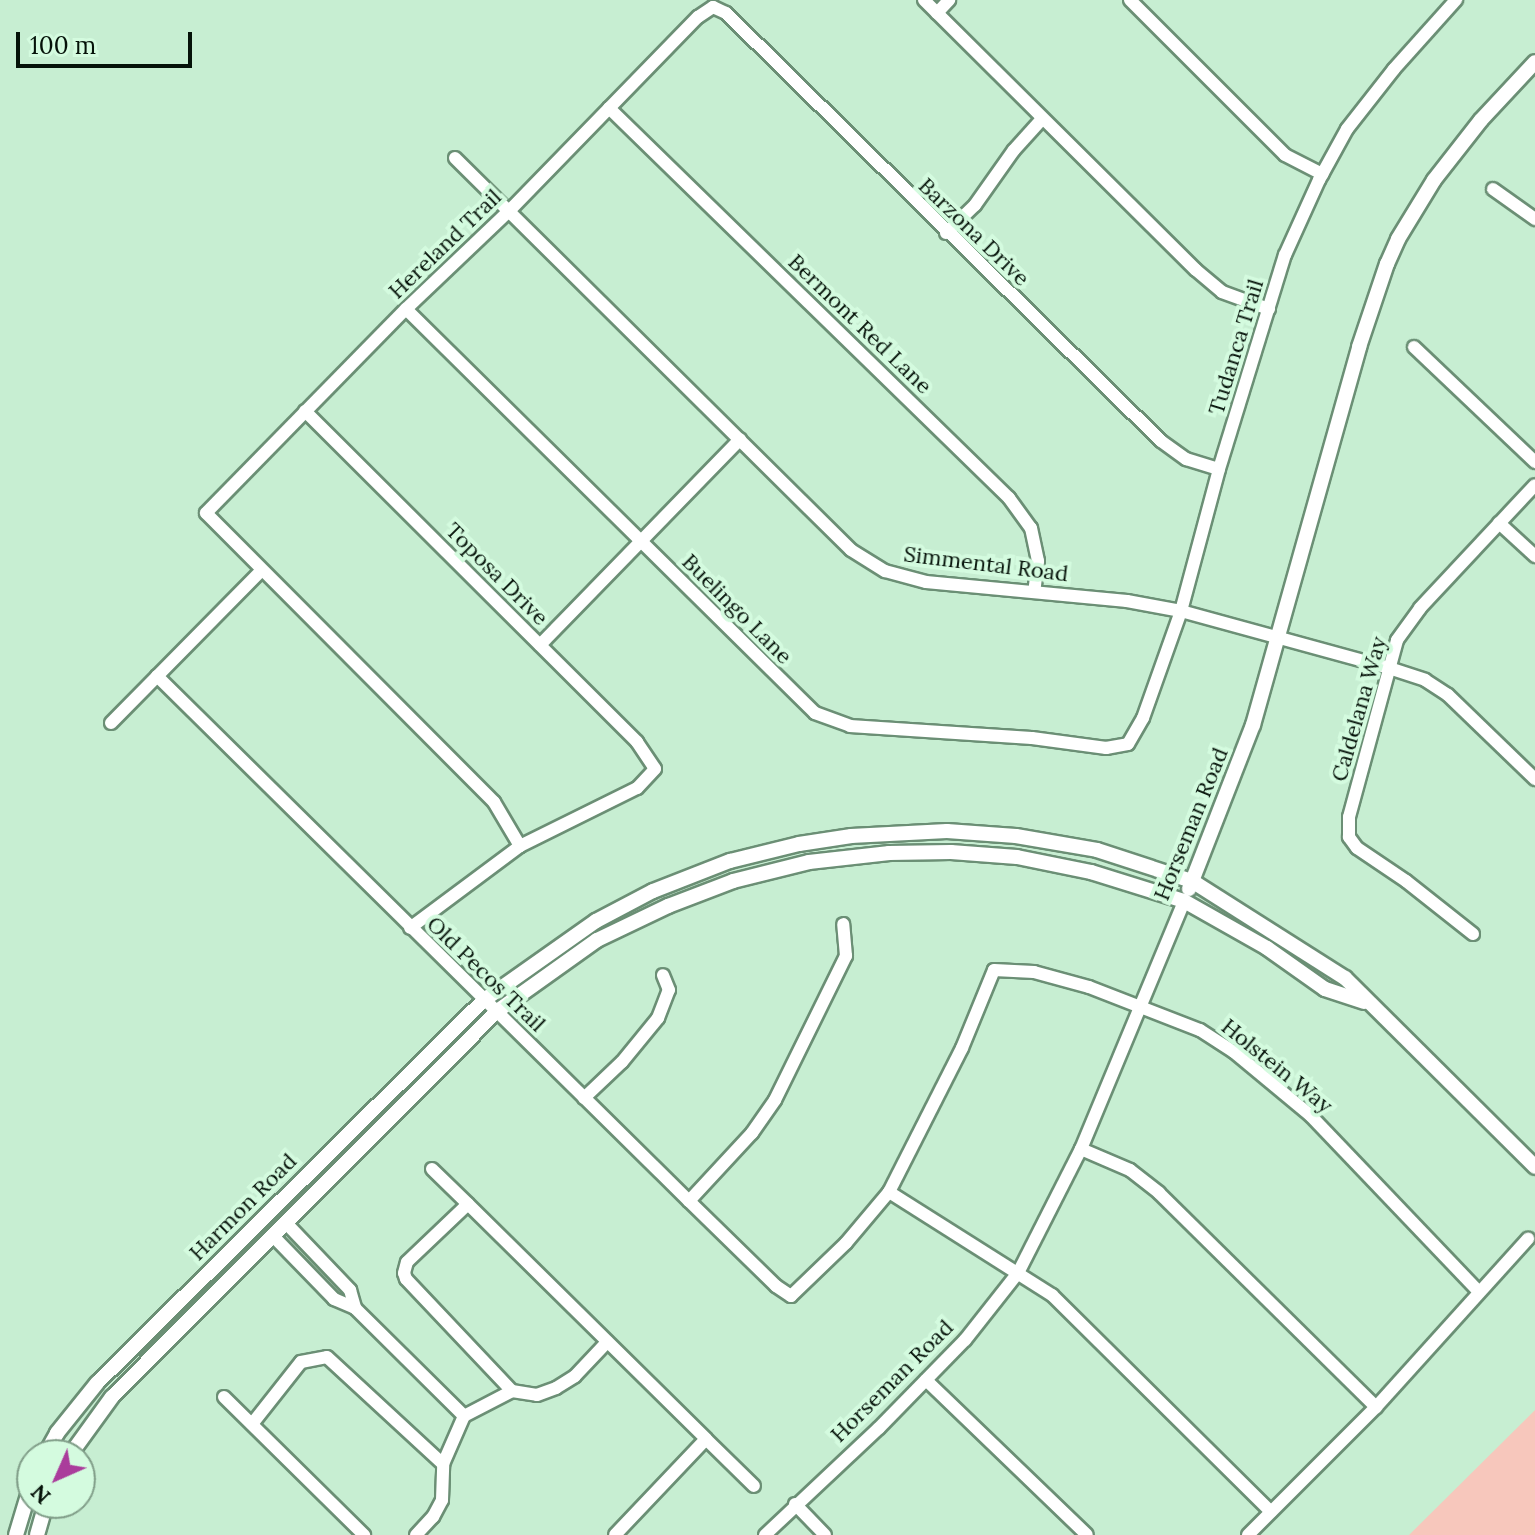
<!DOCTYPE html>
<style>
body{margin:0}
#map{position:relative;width:1535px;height:1535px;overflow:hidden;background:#c7eed2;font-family:Lora,serif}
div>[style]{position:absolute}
.green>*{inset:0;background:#f7c7bc}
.roads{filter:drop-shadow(2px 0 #6b8f75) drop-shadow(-2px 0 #6b8f75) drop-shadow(0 2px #6b8f75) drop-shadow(0 -2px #6b8f75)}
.minor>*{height:12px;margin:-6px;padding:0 6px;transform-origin:6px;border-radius:6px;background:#fff}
.tertiary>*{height:14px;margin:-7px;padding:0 7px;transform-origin:7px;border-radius:7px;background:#fff}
span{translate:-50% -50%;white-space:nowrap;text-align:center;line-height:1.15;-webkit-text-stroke:8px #d4fbdf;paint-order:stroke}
.street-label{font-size:22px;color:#051209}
.north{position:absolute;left:16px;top:1439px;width:80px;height:80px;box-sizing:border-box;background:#d4fbdf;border:2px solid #819e89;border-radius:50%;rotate:225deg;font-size:22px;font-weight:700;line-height:32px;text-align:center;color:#051209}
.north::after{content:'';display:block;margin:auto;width:28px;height:36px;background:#aa3c9b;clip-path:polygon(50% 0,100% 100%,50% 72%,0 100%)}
.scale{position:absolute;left:16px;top:32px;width:176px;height:36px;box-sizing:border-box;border:4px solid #051209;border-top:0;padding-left:10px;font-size:24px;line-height:28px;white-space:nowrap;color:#051209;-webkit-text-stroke:6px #d4fbdf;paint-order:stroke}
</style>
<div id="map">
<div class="green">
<div style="clip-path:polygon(1535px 1410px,1535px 1535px,1409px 1535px)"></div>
</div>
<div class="roads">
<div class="minor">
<div style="left:924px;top:0;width:383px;rotate:44.8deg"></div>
<div style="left:1196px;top:270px;width:34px;rotate:40deg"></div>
<div style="left:1222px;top:292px;width:50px;rotate:19.9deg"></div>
<div style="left:1130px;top:0;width:219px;rotate:45deg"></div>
<div style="left:1285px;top:155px;width:42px;rotate:27.2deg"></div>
<div style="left:937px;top:13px;width:18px;rotate:-47deg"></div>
<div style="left:609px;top:108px;width:559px;rotate:44.27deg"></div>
<div style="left:1009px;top:498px;width:37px;rotate:54deg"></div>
<div style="left:1031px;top:528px;width:34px;rotate:78deg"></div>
<div style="left:1038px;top:561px;width:31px;rotate:97deg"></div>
<div style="left:455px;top:158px;width:557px;rotate:44.71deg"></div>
<div style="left:851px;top:550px;width:40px;rotate:32deg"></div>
<div style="left:885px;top:571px;width:42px;rotate:15deg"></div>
<div style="left:926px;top:582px;width:202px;rotate:5.4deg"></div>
<div style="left:1127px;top:601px;width:55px;rotate:10.5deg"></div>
<div style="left:1181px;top:611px;width:216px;rotate:15.3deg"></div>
<div style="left:1389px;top:668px;width:38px;rotate:18deg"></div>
<div style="left:1425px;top:680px;width:27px;rotate:33deg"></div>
<div style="left:1448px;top:695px;width:121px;rotate:44deg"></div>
<div style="left:1493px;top:189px;width:52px;rotate:35.5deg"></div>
<div style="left:946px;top:233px;width:40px;rotate:-44deg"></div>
<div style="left:975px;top:205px;width:67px;rotate:-54.7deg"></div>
<div style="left:1014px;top:150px;width:42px;rotate:-47.9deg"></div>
<div style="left:406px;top:309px;width:575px;rotate:44.65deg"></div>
<div style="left:815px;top:713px;width:37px;rotate:20deg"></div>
<div style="left:850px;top:726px;width:182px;rotate:3.8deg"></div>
<div style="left:1032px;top:738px;width:75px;rotate:7.7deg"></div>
<div style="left:1106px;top:748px;width:22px;rotate:-10deg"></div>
<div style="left:1128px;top:744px;width:30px;rotate:-60deg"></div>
<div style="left:1143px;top:718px;width:114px;rotate:-70.4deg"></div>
<div style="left:1181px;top:611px;width:147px;rotate:-75deg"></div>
<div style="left:1219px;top:469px;width:224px;rotate:-72.9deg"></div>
<div style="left:1285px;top:255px;width:82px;rotate:-65.6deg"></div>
<div style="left:1319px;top:180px;width:58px;rotate:-61.2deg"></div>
<div style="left:1347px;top:129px;width:76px;rotate:-51.9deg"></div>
<div style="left:1394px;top:69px;width:93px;rotate:-48.1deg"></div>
<div style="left:1414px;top:347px;width:167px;rotate:43.5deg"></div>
<div style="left:305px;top:411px;width:469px;rotate:44.9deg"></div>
<div style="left:637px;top:742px;width:32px;rotate:56deg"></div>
<div style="left:655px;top:769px;width:26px;rotate:133deg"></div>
<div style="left:637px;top:788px;width:131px;rotate:153.6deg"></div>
<div style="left:520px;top:846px;width:137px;rotate:143.3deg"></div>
<div style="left:1499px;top:523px;width:49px;rotate:42.5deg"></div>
<div style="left:540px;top:645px;width:287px;rotate:-45.8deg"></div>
<div style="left:157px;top:676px;width:747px;rotate:44.62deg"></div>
<div style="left:689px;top:1201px;width:122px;rotate:44.3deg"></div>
<div style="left:776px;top:1286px;width:18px;rotate:34deg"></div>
<div style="left:791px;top:1296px;width:76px;rotate:-43.9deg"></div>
<div style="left:846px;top:1243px;width:67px;rotate:-49.9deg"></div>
<div style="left:889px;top:1192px;width:161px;rotate:-63.1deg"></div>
<div style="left:962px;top:1048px;width:84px;rotate:-67.7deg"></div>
<div style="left:994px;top:970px;width:40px;rotate:2.9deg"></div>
<div style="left:1034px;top:972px;width:57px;rotate:15.3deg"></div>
<div style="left:1089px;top:987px;width:119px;rotate:21.2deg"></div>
<div style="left:1200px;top:1030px;width:40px;rotate:32.9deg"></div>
<div style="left:1234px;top:1052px;width:100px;rotate:39.7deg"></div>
<div style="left:1311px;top:1116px;width:242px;rotate:46.3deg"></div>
<div style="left:111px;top:723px;width:214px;rotate:-45.4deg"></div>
<div style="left:520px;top:846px;width:51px;rotate:-120.6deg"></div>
<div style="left:494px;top:802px;width:408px;rotate:-134.9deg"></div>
<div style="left:206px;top:513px;width:286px;rotate:-45.6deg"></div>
<div style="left:406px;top:309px;width:145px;rotate:-43.6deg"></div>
<div style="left:511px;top:209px;width:268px;rotate:-45.8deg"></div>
<div style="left:698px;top:17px;width:18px;rotate:-34deg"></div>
<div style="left:713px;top:7px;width:14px;rotate:25deg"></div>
<div style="left:726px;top:13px;width:610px;rotate:44.54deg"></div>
<div style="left:1161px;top:441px;width:31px;rotate:36deg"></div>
<div style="left:1186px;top:459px;width:34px;rotate:17deg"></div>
<div style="left:1473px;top:934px;width:85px;rotate:-141.7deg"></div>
<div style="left:1406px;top:881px;width:59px;rotate:-146deg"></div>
<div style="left:1357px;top:848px;width:14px;rotate:-126deg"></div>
<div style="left:1349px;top:837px;width:20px;rotate:-90deg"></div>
<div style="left:1349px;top:817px;width:183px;rotate:-74.8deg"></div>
<div style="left:1397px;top:640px;width:39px;rotate:-54deg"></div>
<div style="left:1420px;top:608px;width:168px;rotate:-46.9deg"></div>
<div style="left:584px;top:1098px;width:52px;rotate:-43.5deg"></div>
<div style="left:622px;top:1062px;width:57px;rotate:-50.7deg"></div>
<div style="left:658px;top:1018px;width:30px;rotate:-69deg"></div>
<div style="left:669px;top:990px;width:16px;rotate:-112deg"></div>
<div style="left:1081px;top:1149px;width:53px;rotate:23.2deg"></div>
<div style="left:1130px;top:1170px;width:37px;rotate:38deg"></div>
<div style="left:1159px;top:1193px;width:305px;rotate:44.6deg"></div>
<div style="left:432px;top:1169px;width:50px;rotate:44.2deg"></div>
<div style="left:889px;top:1192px;width:193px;rotate:32.3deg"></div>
<div style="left:1052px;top:1295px;width:308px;rotate:44.7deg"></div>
<div style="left:689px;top:1201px;width:93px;rotate:-47.2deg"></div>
<div style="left:752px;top:1133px;width:40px;rotate:-55.1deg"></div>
<div style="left:775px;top:1100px;width:161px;rotate:-63.8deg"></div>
<div style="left:846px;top:956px;width:32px;rotate:-95deg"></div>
<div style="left:286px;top:1223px;width:93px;rotate:46.3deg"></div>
<div style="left:350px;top:1290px;width:19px;rotate:74deg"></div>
<div style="left:273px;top:1236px;width:88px;rotate:45.9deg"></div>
<div style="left:334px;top:1299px;width:23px;rotate:23deg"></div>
<div style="left:355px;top:1308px;width:153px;rotate:44.7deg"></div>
<div style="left:926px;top:1380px;width:223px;rotate:43.9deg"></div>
<div style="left:512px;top:1391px;width:25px;rotate:9deg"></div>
<div style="left:537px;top:1395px;width:20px;rotate:-20deg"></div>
<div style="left:556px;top:1388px;width:22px;rotate:-32deg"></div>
<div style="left:575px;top:1376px;width:47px;rotate:-46.7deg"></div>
<div style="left:224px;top:1397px;width:197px;rotate:44.6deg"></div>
<div style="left:252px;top:1424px;width:79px;rotate:-51.7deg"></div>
<div style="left:301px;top:1362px;width:26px;rotate:-11deg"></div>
<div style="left:327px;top:1357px;width:158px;rotate:42.7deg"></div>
<div style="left:706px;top:1439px;width:67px;rotate:44.4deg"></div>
<div style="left:795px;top:1504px;width:43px;rotate:45.9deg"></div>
<div style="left:416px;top:1535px;width:25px;rotate:-47deg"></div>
<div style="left:433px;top:1517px;width:19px;rotate:-62deg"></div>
<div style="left:442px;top:1500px;width:36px;rotate:-88deg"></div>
<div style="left:443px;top:1464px;width:52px;rotate:-66.4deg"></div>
<div style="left:464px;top:1416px;width:54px;rotate:-27.5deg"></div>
<div style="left:512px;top:1391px;width:154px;rotate:-133.4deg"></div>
<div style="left:406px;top:1279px;width:6px;rotate:-108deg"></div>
<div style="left:404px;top:1273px;width:11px;rotate:-75deg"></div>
<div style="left:407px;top:1262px;width:84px;rotate:-43.6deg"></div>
<div style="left:468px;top:1204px;width:334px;rotate:44.6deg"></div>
<div style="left:706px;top:1439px;width:132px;rotate:133.5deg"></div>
<div style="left:765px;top:1535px;width:156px;rotate:-43.2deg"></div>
<div style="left:879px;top:1428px;width:123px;rotate:-45.7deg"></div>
<div style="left:965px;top:1340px;width:85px;rotate:-51.7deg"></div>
<div style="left:1018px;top:1273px;width:139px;rotate:-63.1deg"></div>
<div style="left:1081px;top:1149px;width:269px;rotate:-67.4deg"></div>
<div style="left:1248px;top:1535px;width:181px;rotate:-45deg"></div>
<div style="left:1376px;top:1407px;width:227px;rotate:-47.9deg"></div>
</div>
<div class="tertiary">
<div style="left:1189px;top:889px;width:176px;rotate:-68.7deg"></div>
<div style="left:1253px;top:725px;width:393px;rotate:-74.3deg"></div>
<div style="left:1359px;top:347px;width:88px;rotate:-71.4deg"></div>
<div style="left:1387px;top:264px;width:27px;rotate:-66deg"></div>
<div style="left:1398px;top:239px;width:69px;rotate:-58.6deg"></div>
<div style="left:1434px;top:180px;width:76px;rotate:-51.9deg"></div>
<div style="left:1481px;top:120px;width:79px;rotate:-47deg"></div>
<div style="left:45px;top:1455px;width:25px;rotate:-61deg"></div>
<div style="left:57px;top:1433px;width:64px;rotate:-51.3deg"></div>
<div style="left:97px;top:1383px;width:544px;rotate:-44.7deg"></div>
<div style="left:484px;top:1000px;width:137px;rotate:-35.2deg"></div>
<div style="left:596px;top:921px;width:64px;rotate:-27.8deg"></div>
<div style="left:653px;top:891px;width:83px;rotate:-21.3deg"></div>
<div style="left:730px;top:861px;width:71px;rotate:-13.8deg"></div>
<div style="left:799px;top:844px;width:53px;rotate:-8.7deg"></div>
<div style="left:851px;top:836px;width:96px;rotate:-3deg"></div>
<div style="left:947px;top:831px;width:69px;rotate:4.1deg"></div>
<div style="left:1016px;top:836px;width:82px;rotate:9.8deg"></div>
<div style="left:1097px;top:850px;width:100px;rotate:18.1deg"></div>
<div style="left:1192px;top:881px;width:181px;rotate:32.4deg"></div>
<div style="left:1345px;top:978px;width:268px;rotate:44.8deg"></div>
<div style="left:70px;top:1455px;width:72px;rotate:-54.1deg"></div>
<div style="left:112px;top:1397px;width:544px;rotate:-45.07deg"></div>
<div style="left:496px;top:1012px;width:124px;rotate:-35.5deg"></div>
<div style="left:597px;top:940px;width:79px;rotate:-25.6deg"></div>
<div style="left:668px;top:906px;width:70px;rotate:-21deg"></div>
<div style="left:733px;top:881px;width:78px;rotate:-14deg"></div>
<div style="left:809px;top:862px;width:81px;rotate:-6.4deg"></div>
<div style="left:889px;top:853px;width:62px;rotate:-0.9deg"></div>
<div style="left:951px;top:852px;width:66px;rotate:4.3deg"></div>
<div style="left:1017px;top:857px;width:76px;rotate:11.5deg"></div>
<div style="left:1091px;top:872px;width:97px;rotate:17.3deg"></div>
<div style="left:1184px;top:901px;width:95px;rotate:29.5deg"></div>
<div style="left:1267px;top:948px;width:71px;rotate:35.3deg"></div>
<div style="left:1325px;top:989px;width:41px;rotate:18.4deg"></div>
<div style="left:16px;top:1535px;width:55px;rotate:-73.2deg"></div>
<div style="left:37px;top:1535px;width:33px;rotate:-74deg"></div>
</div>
</div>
<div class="street-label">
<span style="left:974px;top:232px;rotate:44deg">Barzona Drive</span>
<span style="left:445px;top:244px;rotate:-44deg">Hereland Trail</span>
<span style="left:860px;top:324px;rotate:44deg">Bermont Red Lane</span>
<span style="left:1236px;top:347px;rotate:-73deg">Tudanca Trail</span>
<span style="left:986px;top:564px;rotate:7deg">Simmental Road</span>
<span style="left:497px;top:574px;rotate:45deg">Toposa Drive</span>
<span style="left:737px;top:609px;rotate:45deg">Buelingo Lane</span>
<span style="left:1359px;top:709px;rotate:-74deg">Caldelana Way</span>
<span style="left:1191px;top:824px;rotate:-68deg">Horseman Road</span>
<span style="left:486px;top:974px;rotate:44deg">Old Pecos Trail</span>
<span style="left:1277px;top:1066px;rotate:39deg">Holstein Way</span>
<span style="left:243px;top:1207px;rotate:-45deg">Harmon Road</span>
<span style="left:892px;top:1381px;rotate:-45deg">Horseman Road</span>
</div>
<div class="north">N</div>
<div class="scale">100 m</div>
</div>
